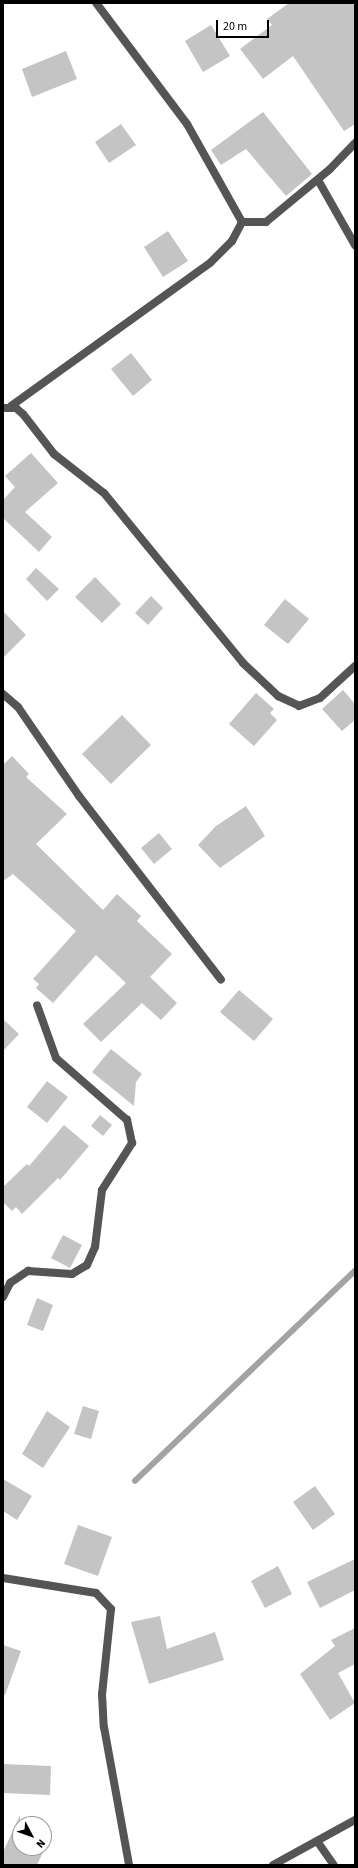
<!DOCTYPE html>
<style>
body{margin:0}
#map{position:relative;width:358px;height:1868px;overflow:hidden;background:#fff;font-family:"Source Sans 3",sans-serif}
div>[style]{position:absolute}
.stream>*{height:5.5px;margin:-2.75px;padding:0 2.75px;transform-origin:2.75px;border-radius:2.75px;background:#a3a3a3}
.building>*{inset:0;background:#c4c4c4}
.minor>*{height:8px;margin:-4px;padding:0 4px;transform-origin:4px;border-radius:4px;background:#555}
span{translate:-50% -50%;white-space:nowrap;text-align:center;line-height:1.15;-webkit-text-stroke:3px #fff;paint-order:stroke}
.frame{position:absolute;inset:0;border:4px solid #000;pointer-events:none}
.north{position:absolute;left:12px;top:1816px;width:40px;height:40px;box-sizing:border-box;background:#fff;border:1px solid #999;border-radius:50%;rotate:131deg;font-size:11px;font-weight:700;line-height:16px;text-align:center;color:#000}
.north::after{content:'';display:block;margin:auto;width:14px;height:18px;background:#000;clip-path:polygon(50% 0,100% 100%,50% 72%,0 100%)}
.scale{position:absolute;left:216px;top:20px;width:53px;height:18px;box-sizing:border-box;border:2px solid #000;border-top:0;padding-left:5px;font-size:12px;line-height:14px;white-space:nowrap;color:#000;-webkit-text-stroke:3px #fff;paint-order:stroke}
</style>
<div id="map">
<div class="stream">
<div style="left:135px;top:1481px;width:304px;rotate:-43.7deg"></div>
</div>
<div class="building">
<div style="clip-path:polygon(289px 3px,355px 3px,355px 124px,344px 131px,293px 56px,263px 79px,240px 49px,272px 25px,267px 19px)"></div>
<div style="clip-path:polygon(211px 25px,230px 56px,203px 72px,185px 41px)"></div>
<div style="clip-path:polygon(66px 51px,77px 79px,32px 97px,22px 69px)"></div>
<div style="clip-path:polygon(263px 112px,312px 174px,286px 196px,246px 149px,221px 165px,211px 150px)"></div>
<div style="clip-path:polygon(121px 124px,136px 145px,109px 163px,95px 142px)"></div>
<div style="clip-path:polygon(168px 231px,188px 261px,163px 277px,144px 247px)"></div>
<div style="clip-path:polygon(131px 353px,152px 380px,133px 396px,111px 369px)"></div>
<div style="clip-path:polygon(31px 453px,58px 483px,25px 512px,52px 537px,39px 552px,3px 518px,3px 500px,15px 487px,5px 476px)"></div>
<div style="clip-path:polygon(36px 568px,59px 589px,47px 601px,26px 579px)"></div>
<div style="clip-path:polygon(95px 577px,121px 604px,102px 623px,75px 597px)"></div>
<div style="clip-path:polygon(151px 596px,163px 608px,148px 625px,135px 613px)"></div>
<div style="clip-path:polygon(285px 599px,309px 619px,288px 644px,264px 625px)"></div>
<div style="clip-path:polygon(3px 611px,26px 635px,3px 658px)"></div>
<div style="clip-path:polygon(343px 690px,355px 704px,355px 720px,342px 731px,322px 709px)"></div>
<div style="clip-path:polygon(256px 693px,274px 709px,270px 713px,277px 720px,254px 746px,229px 724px)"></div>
<div style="clip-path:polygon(122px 715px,151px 745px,111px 784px,82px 754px)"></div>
<div style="clip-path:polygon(12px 756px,29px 774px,26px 777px,67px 814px,36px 844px,103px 910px,117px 894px,141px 916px,137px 921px,172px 954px,150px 977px,177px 1003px,161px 1020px,142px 1003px,101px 1042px,83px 1024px,126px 983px,96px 955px,53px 1003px,36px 988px,39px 984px,33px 979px,76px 931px,13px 874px,3px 881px,3px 765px)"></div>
<div style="clip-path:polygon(246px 806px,265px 836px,220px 868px,198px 845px,216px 826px)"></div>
<div style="clip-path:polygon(159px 833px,172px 849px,154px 864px,141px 848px)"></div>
<div style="clip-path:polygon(239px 990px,273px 1019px,254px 1041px,220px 1012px)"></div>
<div style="clip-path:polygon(3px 1019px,19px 1034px,3px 1051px)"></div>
<div style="clip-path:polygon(111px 1049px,142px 1074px,136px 1082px,134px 1106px,92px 1072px)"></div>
<div style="clip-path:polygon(47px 1081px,68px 1097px,47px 1123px,27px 1107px)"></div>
<div style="clip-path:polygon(100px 1115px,112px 1125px,103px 1136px,91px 1126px)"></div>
<div style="clip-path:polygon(64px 1125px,89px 1146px,60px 1180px,58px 1178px,22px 1214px,16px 1207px,12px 1211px,3px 1202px,3px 1187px,27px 1164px,29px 1166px)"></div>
<div style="clip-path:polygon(63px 1235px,82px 1245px,70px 1268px,51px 1258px)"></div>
<div style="clip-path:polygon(37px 1298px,53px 1305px,43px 1331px,27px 1325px)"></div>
<div style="clip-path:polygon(83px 1406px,99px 1411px,91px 1439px,74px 1434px)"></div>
<div style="clip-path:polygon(47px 1411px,70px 1427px,43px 1468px,22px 1454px)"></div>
<div style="clip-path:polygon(3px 1479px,32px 1496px,17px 1520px,3px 1511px)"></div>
<div style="clip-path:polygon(315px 1486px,335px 1514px,313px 1530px,293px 1502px)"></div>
<div style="clip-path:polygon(78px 1525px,112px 1537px,98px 1576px,64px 1564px)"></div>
<div style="clip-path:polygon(355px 1559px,355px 1590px,320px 1608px,307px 1582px)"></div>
<div style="clip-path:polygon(278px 1566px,292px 1594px,265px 1608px,251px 1581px)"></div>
<div style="clip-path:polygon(160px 1616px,167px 1649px,215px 1632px,224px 1660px,149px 1684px,131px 1622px)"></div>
<div style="clip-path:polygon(355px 1628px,355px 1664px,338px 1673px,355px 1703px,330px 1720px,300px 1674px,335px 1646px,331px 1640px)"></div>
<div style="clip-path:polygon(3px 1645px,21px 1651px,5px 1695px,3px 1695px)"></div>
<div style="clip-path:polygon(3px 1764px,51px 1766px,50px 1795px,3px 1793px)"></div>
<div style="clip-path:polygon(20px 1815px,20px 1848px,45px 1848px,37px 1865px,3px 1865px,3px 1852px)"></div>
</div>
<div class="minor">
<div style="left:318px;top:180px;width:75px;rotate:60.4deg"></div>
<div style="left:242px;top:222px;width:24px"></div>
<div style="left:266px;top:222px;width:83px;rotate:-39.6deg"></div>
<div style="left:330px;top:169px;width:36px;rotate:-46deg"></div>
<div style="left:11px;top:406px;width:245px;rotate:-35.7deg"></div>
<div style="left:210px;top:263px;width:31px;rotate:-45deg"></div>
<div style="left:232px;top:241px;width:21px;rotate:-62deg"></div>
<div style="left:242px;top:222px;width:112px;rotate:-119.3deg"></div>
<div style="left:187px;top:124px;width:151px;rotate:-126.9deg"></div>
<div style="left:3px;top:408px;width:13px"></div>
<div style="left:16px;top:408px;width:9px;rotate:41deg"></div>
<div style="left:23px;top:414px;width:51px;rotate:52.2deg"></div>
<div style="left:54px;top:454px;width:63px;rotate:38deg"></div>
<div style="left:104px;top:493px;width:220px;rotate:50.7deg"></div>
<div style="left:243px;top:663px;width:48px;rotate:43.3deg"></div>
<div style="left:278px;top:696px;width:23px;rotate:25deg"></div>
<div style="left:299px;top:706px;width:22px;rotate:-21deg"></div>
<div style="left:320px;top:698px;width:47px;rotate:-42.4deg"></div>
<div style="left:3px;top:694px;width:20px;rotate:41deg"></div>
<div style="left:18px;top:707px;width:108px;rotate:55.6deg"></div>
<div style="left:79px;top:796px;width:232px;rotate:52.3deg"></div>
<div style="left:3px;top:1297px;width:16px;rotate:-63deg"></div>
<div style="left:10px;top:1283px;width:22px;rotate:-34deg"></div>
<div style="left:28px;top:1271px;width:44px;rotate:3.9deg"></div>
<div style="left:72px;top:1274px;width:17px;rotate:-31deg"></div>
<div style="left:87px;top:1265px;width:20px;rotate:-66deg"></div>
<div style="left:95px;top:1247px;width:57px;rotate:-83deg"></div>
<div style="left:102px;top:1190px;width:56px;rotate:-57.4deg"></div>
<div style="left:132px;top:1143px;width:24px;rotate:-102deg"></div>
<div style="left:127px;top:1120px;width:94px;rotate:-138.9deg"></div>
<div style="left:56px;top:1058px;width:56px;rotate:-109.7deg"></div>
<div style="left:3px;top:1578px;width:94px;rotate:9.2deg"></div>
<div style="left:96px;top:1593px;width:22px;rotate:47deg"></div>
<div style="left:111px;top:1609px;width:85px;rotate:96deg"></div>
<div style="left:102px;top:1694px;width:33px;rotate:87deg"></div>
<div style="left:104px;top:1727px;width:140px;rotate:79.7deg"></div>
<div style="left:317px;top:1841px;width:29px;rotate:55deg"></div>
<div style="left:273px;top:1865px;width:94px;rotate:-28.8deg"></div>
</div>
<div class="frame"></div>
<div class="north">N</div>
<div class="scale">20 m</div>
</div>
